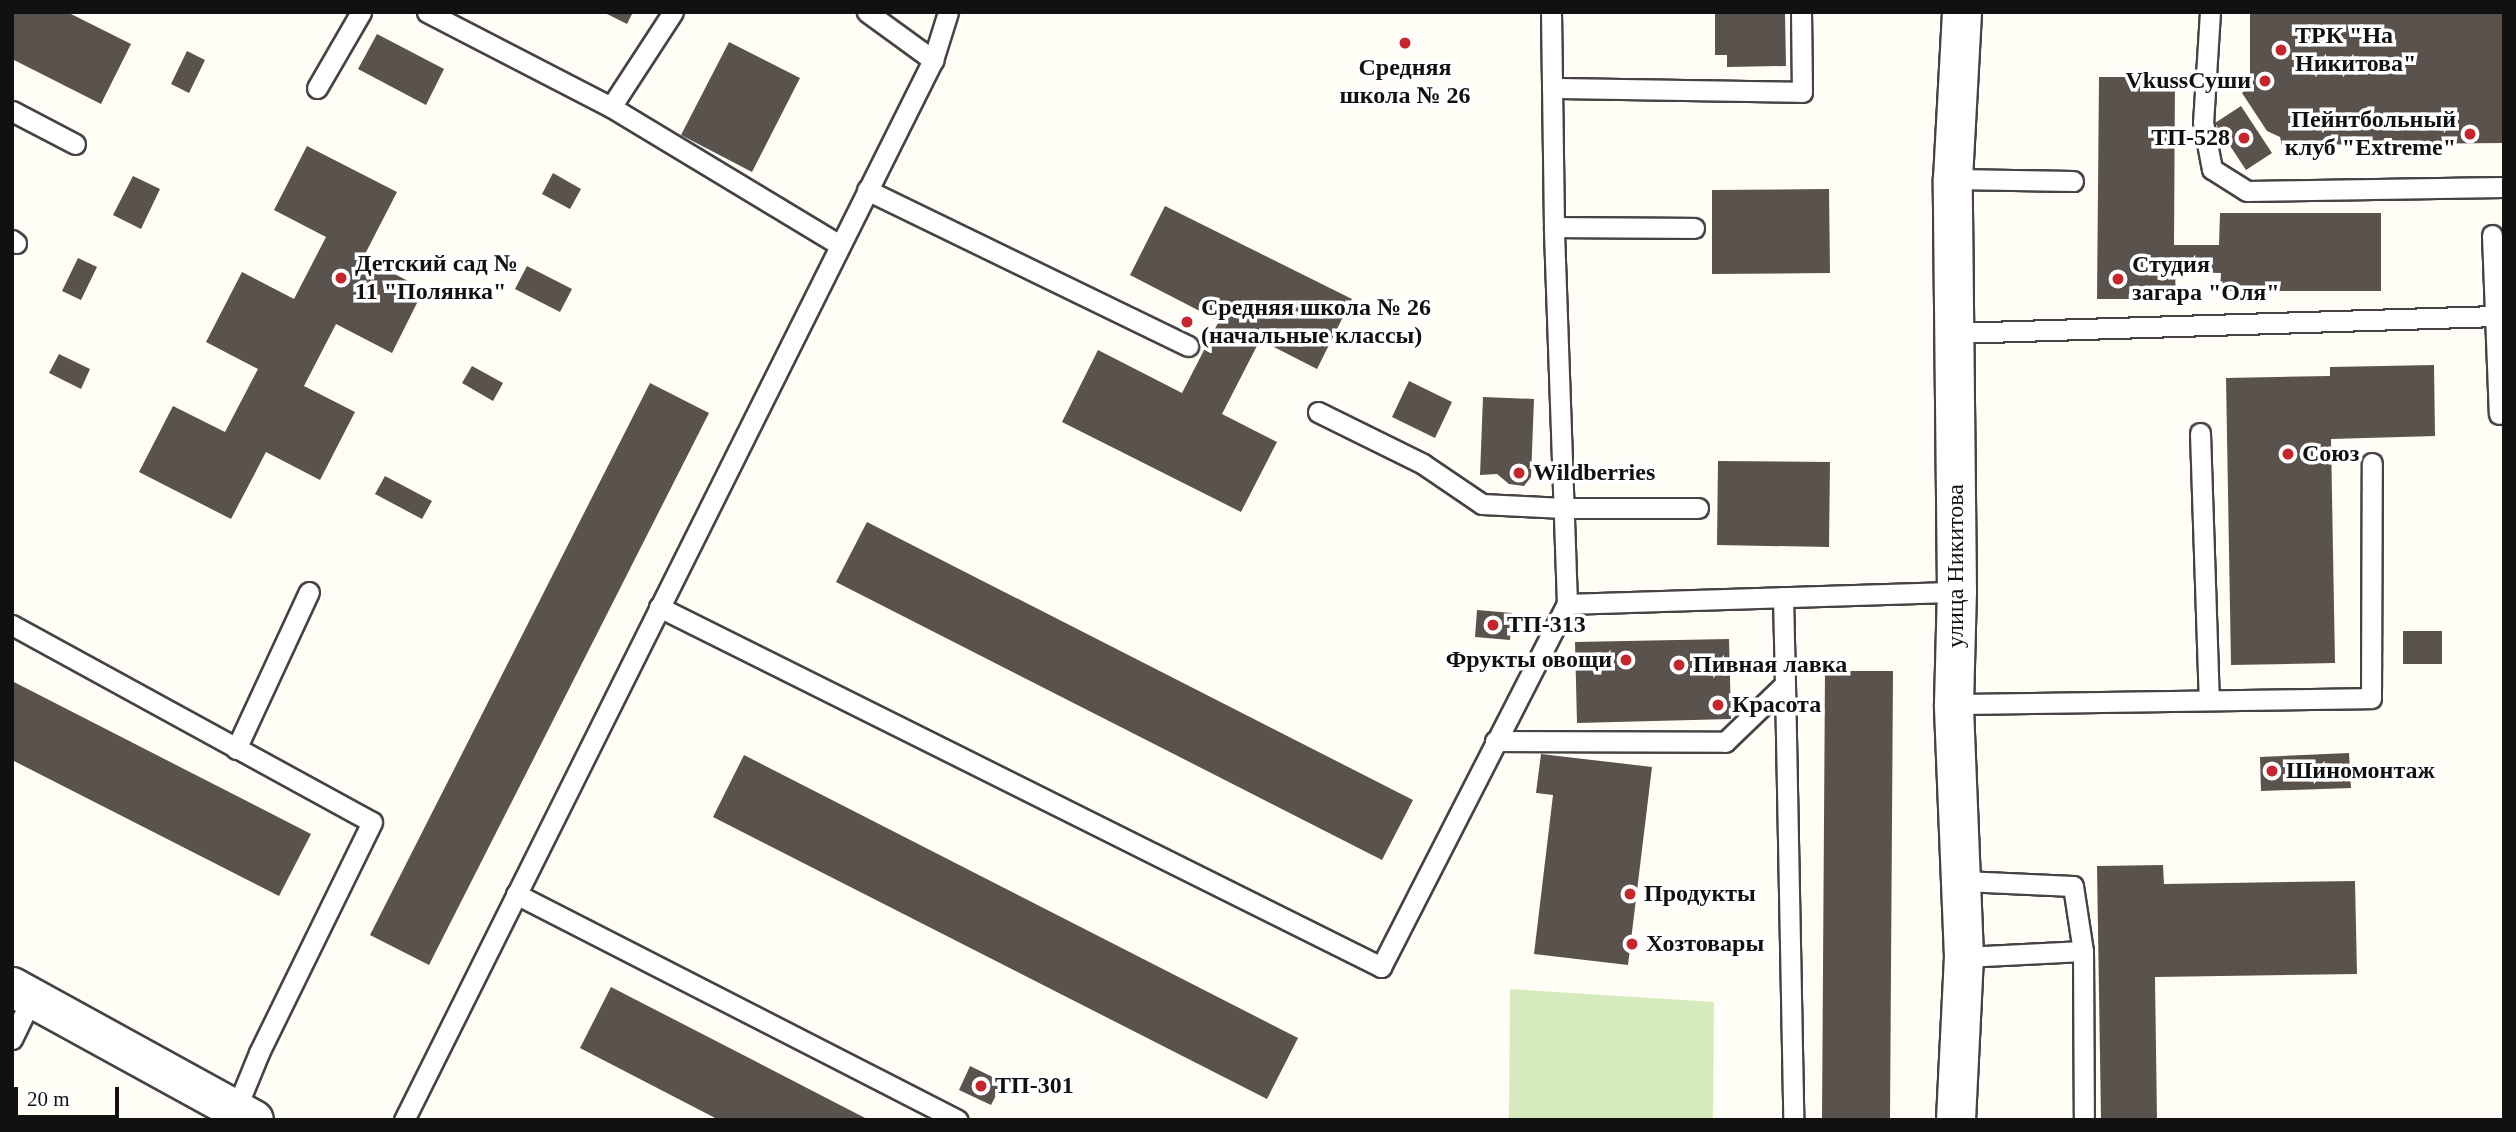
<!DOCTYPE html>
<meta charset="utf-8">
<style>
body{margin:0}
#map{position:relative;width:2516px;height:1132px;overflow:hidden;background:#fffdf5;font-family:Georgia,serif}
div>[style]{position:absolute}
.green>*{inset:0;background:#d5ebbd}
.building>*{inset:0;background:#5a524d}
.roads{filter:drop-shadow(2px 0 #444) drop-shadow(-2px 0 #444) drop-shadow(0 2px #444) drop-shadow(0 -2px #444)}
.service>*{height:19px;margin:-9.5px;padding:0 9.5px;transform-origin:9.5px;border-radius:9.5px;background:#fff}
.tertiary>*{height:38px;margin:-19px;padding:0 19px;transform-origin:19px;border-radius:19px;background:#fff}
.dots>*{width:19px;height:19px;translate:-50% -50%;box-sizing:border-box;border:4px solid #fff;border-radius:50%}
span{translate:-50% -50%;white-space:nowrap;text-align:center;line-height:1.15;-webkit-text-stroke:7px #fff;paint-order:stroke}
.poi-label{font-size:24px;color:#111;font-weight:700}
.left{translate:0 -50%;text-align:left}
.right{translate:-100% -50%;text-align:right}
.street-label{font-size:24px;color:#111}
.frame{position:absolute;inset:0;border:14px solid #111;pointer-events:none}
.scale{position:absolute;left:14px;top:1087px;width:105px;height:32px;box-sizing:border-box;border:4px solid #111;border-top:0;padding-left:9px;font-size:21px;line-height:24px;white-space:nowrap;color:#111;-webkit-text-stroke:5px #fff;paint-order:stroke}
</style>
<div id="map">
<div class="green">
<div style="clip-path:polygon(1510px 989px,1714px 1002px,1713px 1120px,1509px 1120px)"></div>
</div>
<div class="building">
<div style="clip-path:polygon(12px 12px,67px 12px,131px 44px,101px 104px,12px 59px)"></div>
<div style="clip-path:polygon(603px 12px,633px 12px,627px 24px)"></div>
<div style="clip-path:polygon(1715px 12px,1785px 12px,1786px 66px,1727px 67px,1727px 55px,1715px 55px)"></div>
<div style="clip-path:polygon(2250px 12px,2504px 12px,2504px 143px,2282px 145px,2280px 137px,2267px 131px,2242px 93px,2250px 87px)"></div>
<div style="clip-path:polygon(377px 34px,444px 69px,426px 105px,358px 69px)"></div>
<div style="clip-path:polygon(729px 42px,800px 78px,752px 172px,681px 135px)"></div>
<div style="clip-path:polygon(187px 51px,205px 60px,189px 93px,171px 84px)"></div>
<div style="clip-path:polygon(2099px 77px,2175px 77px,2174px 245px,2219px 245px,2220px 213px,2381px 213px,2381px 291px,2220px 291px,2221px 273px,2175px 272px,2176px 299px,2097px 299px)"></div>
<div style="clip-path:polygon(2241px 106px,2272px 153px,2246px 170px,2215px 123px)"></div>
<div style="clip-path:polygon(307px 146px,397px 192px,363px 258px,424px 289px,392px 353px,336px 324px,304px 386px,355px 412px,320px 480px,266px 452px,231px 519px,139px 472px,173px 406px,225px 432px,258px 369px,206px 342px,242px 272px,294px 299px,326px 237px,274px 210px)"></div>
<div style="clip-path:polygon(553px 173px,581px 189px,570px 209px,542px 194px)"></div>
<div style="clip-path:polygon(133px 176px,160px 189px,141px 229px,113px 215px)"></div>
<div style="clip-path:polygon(1829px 189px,1830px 273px,1712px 274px,1712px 190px)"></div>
<div style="clip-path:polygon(1165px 206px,1352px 299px,1317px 369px,1260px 340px,1222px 414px,1277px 442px,1241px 512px,1062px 422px,1098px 350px,1182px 393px,1219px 321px,1130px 275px)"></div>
<div style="clip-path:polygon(78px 258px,97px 267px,81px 300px,62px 291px)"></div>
<div style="clip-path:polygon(527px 266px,572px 289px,560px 312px,515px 289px)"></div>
<div style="clip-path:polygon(59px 354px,90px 369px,81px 389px,49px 373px)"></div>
<div style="clip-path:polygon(2434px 365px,2435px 436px,2331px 439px,2335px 663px,2231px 665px,2226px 378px,2330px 376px,2330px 367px)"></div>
<div style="clip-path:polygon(472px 366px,503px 383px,493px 401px,462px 383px)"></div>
<div style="clip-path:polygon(1409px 381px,1452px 402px,1435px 438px,1392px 417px)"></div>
<div style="clip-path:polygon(650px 383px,709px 413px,429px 965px,370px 935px)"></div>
<div style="clip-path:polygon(1483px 397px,1534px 399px,1531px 477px,1524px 486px,1509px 484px,1497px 474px,1480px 475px)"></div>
<div style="clip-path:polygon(1718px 461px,1830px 462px,1829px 547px,1717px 545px)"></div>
<div style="clip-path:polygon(385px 476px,432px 501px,422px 519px,375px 494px)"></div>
<div style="clip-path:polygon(867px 522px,1413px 800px,1382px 860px,836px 582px)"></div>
<div style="clip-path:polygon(1477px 610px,1512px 613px,1510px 640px,1475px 637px)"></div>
<div style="clip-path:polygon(2403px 631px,2442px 631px,2442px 664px,2403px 664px)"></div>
<div style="clip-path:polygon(1729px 639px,1731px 719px,1577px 723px,1575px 642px)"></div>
<div style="clip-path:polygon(1825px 671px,1893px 671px,1890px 1120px,1822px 1120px)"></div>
<div style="clip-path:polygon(12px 681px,311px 834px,279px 896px,12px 760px)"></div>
<div style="clip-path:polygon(2349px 753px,2351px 788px,2261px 791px,2260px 757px)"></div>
<div style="clip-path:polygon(1541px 754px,1652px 767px,1628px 965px,1534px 954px,1553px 795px,1536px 793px)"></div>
<div style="clip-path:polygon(744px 755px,1298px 1038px,1267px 1099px,713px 817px)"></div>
<div style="clip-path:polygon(2163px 865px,2164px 884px,2355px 881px,2357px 974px,2155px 977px,2157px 1120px,2101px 1120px,2097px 866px)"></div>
<div style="clip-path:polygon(611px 987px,753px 1060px,869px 1120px,719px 1120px,580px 1048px)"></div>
<div style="clip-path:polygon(970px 1066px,1003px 1082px,991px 1105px,959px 1090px)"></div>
</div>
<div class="roads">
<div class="service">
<div style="left:427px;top:12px;width:207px;rotate:27.3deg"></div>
<div style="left:611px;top:107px;width:113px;rotate:-56.9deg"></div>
<div style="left:867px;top:12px;width:82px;rotate:36deg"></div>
<div style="left:2210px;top:12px;width:110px;rotate:93.6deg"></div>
<div style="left:2203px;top:122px;width:48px;rotate:79.2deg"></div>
<div style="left:2212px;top:169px;width:41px;rotate:32.2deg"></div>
<div style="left:2247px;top:191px;width:257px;rotate:-0.9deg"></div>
<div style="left:317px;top:88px;width:88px;rotate:-59.9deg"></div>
<div style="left:1552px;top:88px;width:250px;rotate:0.9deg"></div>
<div style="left:1802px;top:92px;width:80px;rotate:-90.7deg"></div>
<div style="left:611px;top:107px;width:267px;rotate:31.1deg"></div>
<div style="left:12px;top:111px;width:71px;rotate:27.6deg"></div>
<div style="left:1953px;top:179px;width:120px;rotate:1deg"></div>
<div style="left:867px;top:190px;width:357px;rotate:25.9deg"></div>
<div style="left:1554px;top:227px;width:140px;rotate:0.4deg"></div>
<div style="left:2492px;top:235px;width:179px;rotate:87.8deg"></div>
<div style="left:12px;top:240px;width:5px;rotate:37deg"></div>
<div style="left:1955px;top:333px;width:540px;rotate:-1.8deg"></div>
<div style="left:1318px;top:412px;width:117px;rotate:26.3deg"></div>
<div style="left:1423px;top:464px;width:71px;rotate:34.1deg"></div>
<div style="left:1482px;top:504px;width:82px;rotate:2.8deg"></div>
<div style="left:1564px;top:508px;width:134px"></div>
<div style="left:2200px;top:433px;width:265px;rotate:88.1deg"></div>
<div style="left:1567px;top:604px;width:390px;rotate:-1.8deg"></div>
<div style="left:659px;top:607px;width:807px;rotate:26.5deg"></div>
<div style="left:1381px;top:967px;width:408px;rotate:-62.9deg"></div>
<div style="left:1567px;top:604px;width:377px;rotate:-92deg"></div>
<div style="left:1554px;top:227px;width:215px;rotate:-90.8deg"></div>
<div style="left:12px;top:625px;width:410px;rotate:28.7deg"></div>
<div style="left:372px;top:822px;width:257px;rotate:116.1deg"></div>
<div style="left:259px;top:1053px;width:61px;rotate:112.3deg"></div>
<div style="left:1785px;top:684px;width:436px;rotate:88.9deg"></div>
<div style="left:1954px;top:704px;width:417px;rotate:-0.8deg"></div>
<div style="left:2371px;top:698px;width:235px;rotate:-89.8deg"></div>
<div style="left:1495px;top:741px;width:230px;rotate:0.2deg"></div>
<div style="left:1725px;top:742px;width:83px;rotate:-44deg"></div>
<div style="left:1785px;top:684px;width:87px;rotate:-91.3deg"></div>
<div style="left:236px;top:749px;width:173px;rotate:-65.1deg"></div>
<div style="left:1963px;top:881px;width:110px;rotate:2.6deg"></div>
<div style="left:2073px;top:886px;width:66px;rotate:81.3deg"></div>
<div style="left:516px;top:894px;width:496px;rotate:27.1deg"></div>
<div style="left:1964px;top:957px;width:119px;rotate:-2.9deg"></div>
<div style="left:2083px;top:951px;width:169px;rotate:89.7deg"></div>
<div style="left:12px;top:1039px;width:46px;rotate:-64deg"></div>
<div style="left:404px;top:1120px;width:1185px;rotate:-63.48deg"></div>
<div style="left:933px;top:60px;width:50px;rotate:-72.6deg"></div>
</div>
<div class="tertiary">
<div style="left:12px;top:987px;width:276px;rotate:28.8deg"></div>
<div style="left:1956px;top:1120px;width:163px;rotate:-87.2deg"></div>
<div style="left:1964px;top:957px;width:253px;rotate:-92.3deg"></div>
<div style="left:1954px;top:704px;width:112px;rotate:-88.5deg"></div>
<div style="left:1957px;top:592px;width:413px;rotate:-90.6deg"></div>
<div style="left:1953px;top:179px;width:167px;rotate:-86.9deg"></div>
</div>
</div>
<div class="dots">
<div style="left:1405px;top:43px;background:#c4262e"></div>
<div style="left:2281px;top:50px;background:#c4262e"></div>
<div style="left:2265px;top:81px;background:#c4262e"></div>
<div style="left:2470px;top:134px;background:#c4262e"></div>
<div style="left:2244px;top:138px;background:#c4262e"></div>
<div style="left:341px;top:278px;background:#c4262e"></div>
<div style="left:2118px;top:279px;background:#c4262e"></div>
<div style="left:1187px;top:322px;background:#c4262e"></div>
<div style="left:2288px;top:454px;background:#c4262e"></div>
<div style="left:1519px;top:473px;background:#c4262e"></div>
<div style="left:1493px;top:625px;background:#c4262e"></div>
<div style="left:1626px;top:660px;background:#c4262e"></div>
<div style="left:1679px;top:665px;background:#c4262e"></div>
<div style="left:1718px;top:705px;background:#c4262e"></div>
<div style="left:2272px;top:771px;background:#c4262e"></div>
<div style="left:1630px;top:894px;background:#c4262e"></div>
<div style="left:1632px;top:944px;background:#c4262e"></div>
<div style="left:981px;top:1086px;background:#c4262e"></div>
</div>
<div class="poi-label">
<span class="left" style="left:2295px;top:50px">ТРК "На<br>Никитова"</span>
<span style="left:1405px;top:82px">Средняя<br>школа № 26</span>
<span class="right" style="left:2251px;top:81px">VkussСуши</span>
<span class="right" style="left:2456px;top:134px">Пейнтбольный<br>клуб "Extreme"</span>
<span class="right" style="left:2230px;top:138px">ТП-528</span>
<span class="left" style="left:355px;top:278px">Детский сад №<br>11 "Полянка"</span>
<span class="left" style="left:2132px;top:279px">Студия<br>загара "Оля"</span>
<span class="left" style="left:1201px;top:322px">Средняя школа № 26<br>(начальные классы)</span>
<span class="left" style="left:2302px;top:454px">Союз</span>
<span class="left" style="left:1533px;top:473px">Wildberries</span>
<span class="left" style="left:1507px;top:625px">ТП-313</span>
<span class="right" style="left:1612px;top:660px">Фрукты овощи</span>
<span class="left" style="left:1693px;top:665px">Пивная лавка</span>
<span class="left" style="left:1732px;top:705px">Красота</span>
<span class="left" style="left:2286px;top:771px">Шиномонтаж</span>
<span class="left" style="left:1644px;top:894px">Продукты</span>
<span class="left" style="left:1646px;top:944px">Хозтовары</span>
<span class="left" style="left:995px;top:1086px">ТП-301</span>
</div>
<div class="street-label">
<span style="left:1956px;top:566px;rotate:-90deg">улица Никитова</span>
</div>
<div class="frame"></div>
<div class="scale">20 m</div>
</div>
